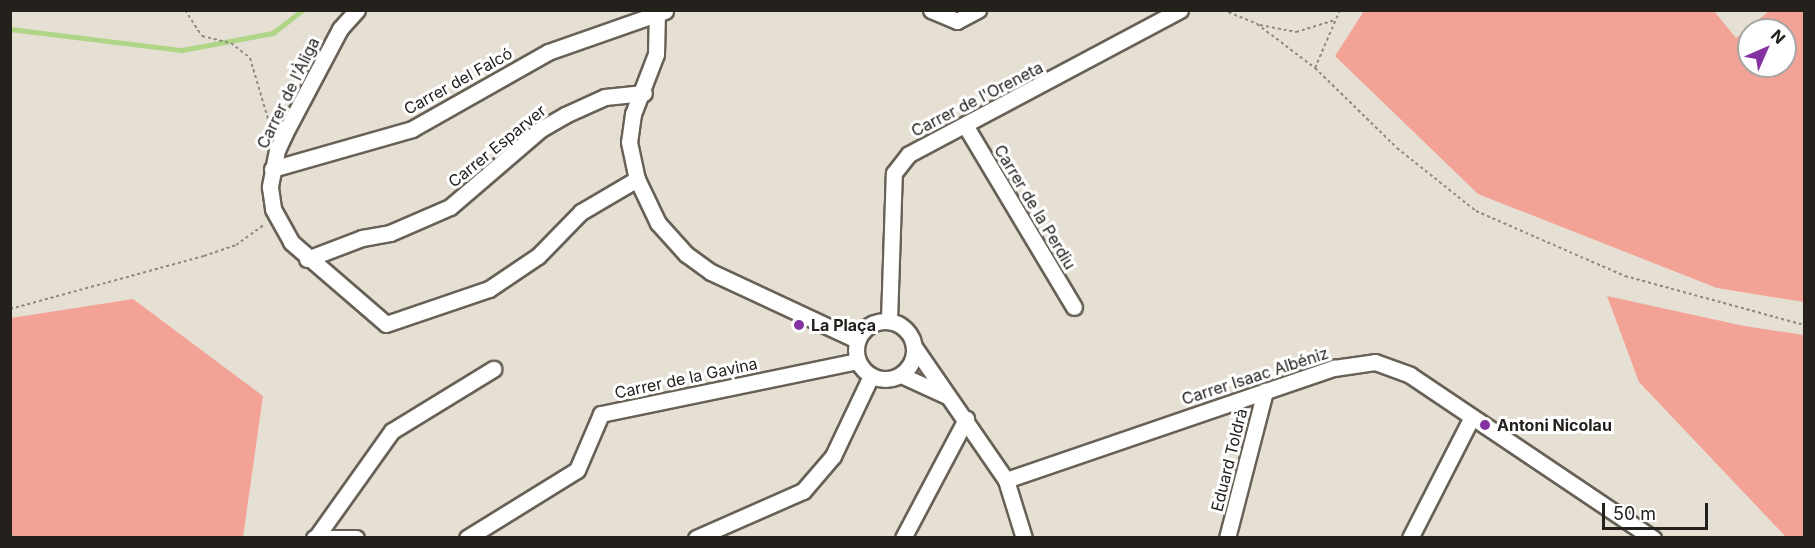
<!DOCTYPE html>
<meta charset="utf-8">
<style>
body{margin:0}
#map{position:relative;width:1815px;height:548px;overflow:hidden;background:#e6dfd3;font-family:Inter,sans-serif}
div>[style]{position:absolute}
.green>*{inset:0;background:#f3a396}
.stream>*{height:4.5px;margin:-2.25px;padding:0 2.25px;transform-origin:2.25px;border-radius:2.25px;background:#afd586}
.path>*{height:2px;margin-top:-1px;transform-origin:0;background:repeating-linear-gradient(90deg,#908b83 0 3px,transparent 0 6px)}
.roads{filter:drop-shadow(2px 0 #676156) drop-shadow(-2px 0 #676156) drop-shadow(0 2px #676156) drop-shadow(0 -2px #676156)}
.minor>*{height:15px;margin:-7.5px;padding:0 7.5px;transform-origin:7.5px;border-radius:7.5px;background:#fff}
.minor>.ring{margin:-7.5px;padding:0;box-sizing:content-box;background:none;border:15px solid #fff;border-radius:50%}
.dots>*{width:16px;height:16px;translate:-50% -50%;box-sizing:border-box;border:3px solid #fff;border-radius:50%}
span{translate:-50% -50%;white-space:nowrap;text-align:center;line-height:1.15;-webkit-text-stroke:6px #fff;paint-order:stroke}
.street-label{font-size:16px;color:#24211d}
.poi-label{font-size:16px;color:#24211d;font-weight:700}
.left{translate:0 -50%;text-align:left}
.frame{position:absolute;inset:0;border:12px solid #24211d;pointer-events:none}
.north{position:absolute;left:1737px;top:18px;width:60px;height:60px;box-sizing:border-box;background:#fff;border:2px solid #a7a6a5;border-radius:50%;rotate:45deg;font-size:16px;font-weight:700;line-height:24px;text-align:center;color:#24211d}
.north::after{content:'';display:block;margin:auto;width:21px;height:27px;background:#8432a1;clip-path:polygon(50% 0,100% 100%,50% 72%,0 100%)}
.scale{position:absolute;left:1602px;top:503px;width:106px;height:27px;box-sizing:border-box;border:3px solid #24211d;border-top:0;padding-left:8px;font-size:18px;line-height:21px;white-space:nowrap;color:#24211d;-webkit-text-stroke:4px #fff;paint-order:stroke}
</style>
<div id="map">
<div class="green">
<div style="clip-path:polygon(evenodd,1364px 11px,1714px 11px,1736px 38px,1769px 11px,1804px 11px,1804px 302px,1717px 288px,1478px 194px,1335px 56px,1364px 11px,1749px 30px,1785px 30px,1785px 66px,1749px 66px,1749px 30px)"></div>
<div style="clip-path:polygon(1607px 296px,1744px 326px,1804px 335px,1804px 537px,1786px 537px,1639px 382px)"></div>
<div style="clip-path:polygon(133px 299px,263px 396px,243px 537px,11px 537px,11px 318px)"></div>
</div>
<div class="stream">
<div style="left:10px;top:29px;width:173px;rotate:7deg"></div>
<div style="left:182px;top:50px;width:93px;rotate:-10.6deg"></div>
<div style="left:273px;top:33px;width:37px;rotate:-38deg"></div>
<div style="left:10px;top:536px;width:4px;rotate:27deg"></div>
</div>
<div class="path">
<div style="left:185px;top:10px;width:31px;rotate:57deg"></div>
<div style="left:202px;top:36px;width:30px;rotate:14deg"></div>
<div style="left:231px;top:43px;width:24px;rotate:38deg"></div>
<div style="left:250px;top:58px;width:74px;rotate:73.5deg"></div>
<div style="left:1223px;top:10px;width:37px;rotate:22deg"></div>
<div style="left:1257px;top:24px;width:73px;rotate:37.2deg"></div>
<div style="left:1315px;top:68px;width:115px;rotate:44.3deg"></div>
<div style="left:1397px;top:148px;width:101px;rotate:38.6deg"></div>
<div style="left:1476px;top:211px;width:163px;rotate:23.6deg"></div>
<div style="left:1625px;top:276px;width:186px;rotate:15.3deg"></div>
<div style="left:1260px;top:25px;width:37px;rotate:11deg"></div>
<div style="left:1296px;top:32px;width:41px;rotate:-17.1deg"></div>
<div style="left:1315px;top:68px;width:63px;rotate:-66.7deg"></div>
<div style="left:10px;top:309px;width:201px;rotate:-15.3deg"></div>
<div style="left:204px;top:256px;width:34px;rotate:-19deg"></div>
<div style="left:236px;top:245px;width:36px;rotate:-36deg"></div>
</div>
<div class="roads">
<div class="minor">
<div style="left:357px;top:10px;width:25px;rotate:132deg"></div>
<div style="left:340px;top:29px;width:118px;rotate:117.9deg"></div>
<div style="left:285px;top:133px;width:19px;rotate:115deg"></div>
<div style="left:277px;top:150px;width:38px;rotate:101deg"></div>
<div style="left:270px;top:187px;width:22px;rotate:82deg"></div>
<div style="left:273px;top:209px;width:38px;rotate:61deg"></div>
<div style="left:291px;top:242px;width:125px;rotate:40.8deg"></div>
<div style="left:386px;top:324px;width:109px;rotate:-18.8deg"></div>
<div style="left:489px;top:289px;width:59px;rotate:-34deg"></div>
<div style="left:538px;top:256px;width:62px;rotate:-45.7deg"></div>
<div style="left:581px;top:212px;width:65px;rotate:-30.5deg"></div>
<div style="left:657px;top:10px;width:44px;rotate:91.3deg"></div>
<div style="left:656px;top:54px;width:64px;rotate:111deg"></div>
<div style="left:633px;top:114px;width:28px;rotate:98deg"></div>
<div style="left:629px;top:142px;width:38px;rotate:78deg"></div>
<div style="left:637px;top:179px;width:49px;rotate:64.5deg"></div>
<div style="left:658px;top:223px;width:42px;rotate:47.9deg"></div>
<div style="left:686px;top:254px;width:31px;rotate:36deg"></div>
<div style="left:711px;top:272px;width:161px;rotate:25deg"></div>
<div style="left:931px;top:10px;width:28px;rotate:23deg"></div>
<div style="left:957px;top:21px;width:24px;rotate:-28deg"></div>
<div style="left:965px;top:125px;width:212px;rotate:59.1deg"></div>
<div style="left:272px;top:169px;width:146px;rotate:-15.9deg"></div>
<div style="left:412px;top:129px;width:156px;rotate:-29.5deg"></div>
<div style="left:548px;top:52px;width:124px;rotate:-19.3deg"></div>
<div style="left:307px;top:259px;width:59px;rotate:-20.9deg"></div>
<div style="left:362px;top:238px;width:28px;rotate:-10deg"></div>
<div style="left:390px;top:233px;width:65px;rotate:-23.4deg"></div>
<div style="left:450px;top:207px;width:120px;rotate:-40.6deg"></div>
<div style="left:541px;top:129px;width:28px;rotate:-30deg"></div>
<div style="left:565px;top:115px;width:44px;rotate:-24.2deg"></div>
<div style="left:605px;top:97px;width:39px;rotate:-6deg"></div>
<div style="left:889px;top:320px;width:147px;rotate:-88.1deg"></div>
<div style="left:894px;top:173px;width:24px;rotate:-52deg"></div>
<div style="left:909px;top:154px;width:307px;rotate:-28deg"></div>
<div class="ring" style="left:856px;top:321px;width:43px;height:43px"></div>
<div style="left:915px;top:348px;width:160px;rotate:55.4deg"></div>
<div style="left:1006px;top:480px;width:61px;rotate:72.8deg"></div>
<div style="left:901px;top:375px;width:51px;rotate:24.5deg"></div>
<div style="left:1006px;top:480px;width:347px;rotate:-18.9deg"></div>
<div style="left:1334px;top:368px;width:41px;rotate:-8.3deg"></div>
<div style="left:1375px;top:362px;width:37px;rotate:20deg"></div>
<div style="left:1410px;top:375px;width:293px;rotate:33.9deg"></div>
<div style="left:317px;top:536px;width:129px;rotate:-54.5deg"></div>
<div style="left:392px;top:431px;width:119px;rotate:-31.5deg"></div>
<div style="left:314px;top:538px;width:42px"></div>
<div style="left:467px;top:538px;width:129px;rotate:-31.7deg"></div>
<div style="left:577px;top:470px;width:61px;rotate:-66.8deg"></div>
<div style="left:601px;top:414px;width:261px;rotate:-11.7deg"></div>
<div style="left:696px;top:538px;width:117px;rotate:-23.7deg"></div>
<div style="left:803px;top:491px;width:46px;rotate:-49.4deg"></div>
<div style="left:833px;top:456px;width:89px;rotate:-64.6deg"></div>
<div style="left:903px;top:538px;width:135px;rotate:-62.1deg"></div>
<div style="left:1227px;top:538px;width:152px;rotate:-75.5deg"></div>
<div style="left:1410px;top:538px;width:136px;rotate:-62.9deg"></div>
</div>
</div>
<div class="dots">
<div style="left:799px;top:325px;background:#8432a1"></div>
<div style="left:1485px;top:425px;background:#8432a1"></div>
</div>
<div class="street-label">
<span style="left:458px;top:81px;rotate:-29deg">Carrer del Falcó</span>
<span style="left:288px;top:93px;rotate:-64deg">Carrer de l'Àliga</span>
<span style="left:977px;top:99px;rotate:-27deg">Carrer de l'Oreneta</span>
<span style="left:497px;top:146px;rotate:-39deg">Carrer Esparver</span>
<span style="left:1035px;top:207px;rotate:59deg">Carrer de la Perdiu</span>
<span style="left:1255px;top:376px;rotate:-18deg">Carrer Isaac Albéniz</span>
<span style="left:686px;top:378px;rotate:-12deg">Carrer de la Gavina</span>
<span style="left:1229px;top:460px;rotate:-76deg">Eduard Toldrà</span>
</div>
<div class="poi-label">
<span class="left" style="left:811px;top:325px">La Plaça</span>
<span class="left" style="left:1497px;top:425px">Antoni Nicolau</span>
</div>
<div class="frame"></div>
<div class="north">N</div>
<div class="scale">50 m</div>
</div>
